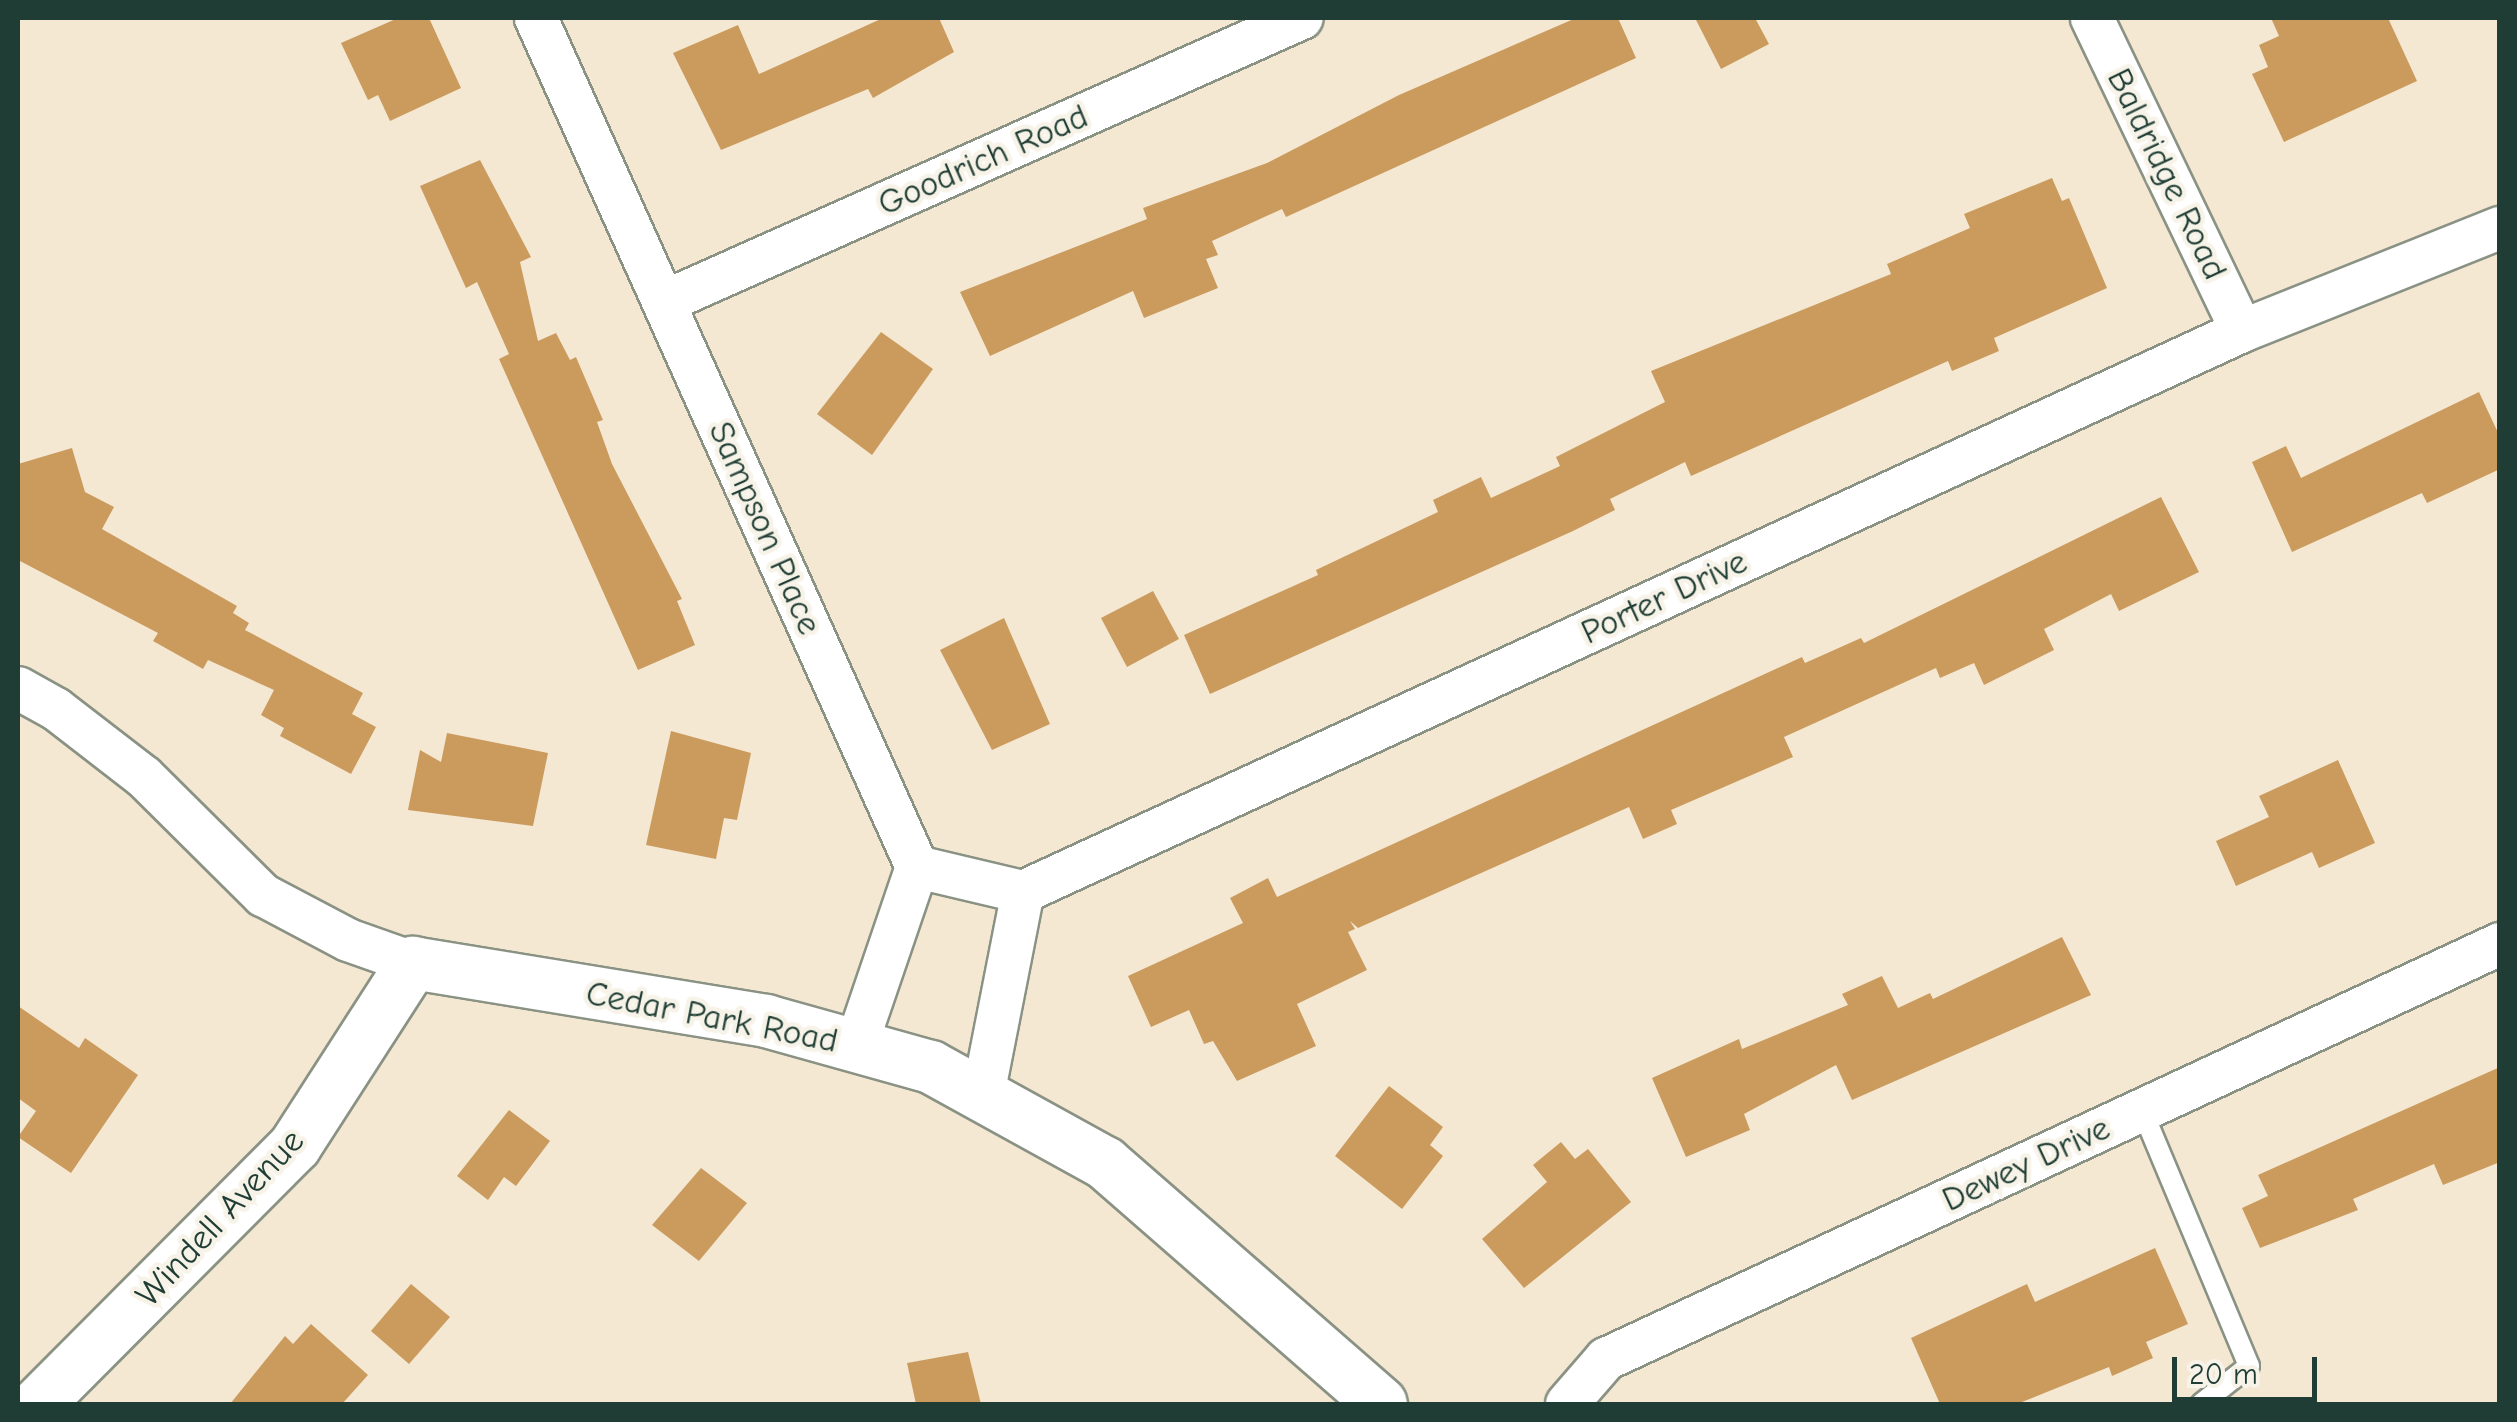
<!DOCTYPE html>
<style>
body{margin:0}
#map{position:relative;width:2517px;height:1422px;overflow:hidden;background:#f4e8d3;font-family:"Comic Neue",sans-serif}
div>[style]{position:absolute}
.building>*{inset:0;background:#cb9b5e}
.roads{filter:drop-shadow(2px 0 #8a9284) drop-shadow(-2px 0 #8a9284) drop-shadow(0 2px #8a9284) drop-shadow(0 -2px #8a9284)}
.service>*{height:20px;margin:-10px;padding:0 10px;transform-origin:10px;border-radius:10px;background:#fff}
.minor>*{height:42px;margin:-21px;padding:0 21px;transform-origin:21px;border-radius:21px;background:#fff}
.tertiary>*{height:52px;margin:-26px;padding:0 26px;transform-origin:26px;border-radius:26px;background:#fff}
span{translate:-50% -50%;white-space:nowrap;text-align:center;line-height:1.15;-webkit-text-stroke:9px #f7f3e8;paint-order:stroke}
.street-label{font-size:35px;color:#1f3d34}
.frame{position:absolute;inset:0;border:20px solid #1f3d34;pointer-events:none}
.scale{position:absolute;left:2172px;top:1357px;width:145px;height:45px;box-sizing:border-box;border:5px solid #1f3d34;border-top:0;padding-left:12px;font-size:30px;line-height:35px;white-space:nowrap;color:#1f3d34;-webkit-text-stroke:8px #f7f3e8;paint-order:stroke}
</style>
<div id="map">
<div class="building">
<div style="clip-path:polygon(398px 18px,429px 18px,461px 88px,390px 121px,378px 95px,368px 100px,341px 43px)"></div>
<div style="clip-path:polygon(883px 18px,939px 18px,954px 52px,873px 98px,868px 89px,721px 150px,673px 53px,738px 25px,759px 74px)"></div>
<div style="clip-path:polygon(1576px 18px,1618px 18px,1636px 58px,1286px 217px,1282px 209px,1212px 241px,1218px 255px,1206px 259px,1218px 288px,1144px 318px,1133px 291px,990px 356px,960px 292px,1147px 219px,1143px 208px,1267px 163px,1399px 95px)"></div>
<div style="clip-path:polygon(1695px 18px,1755px 18px,1769px 44px,1721px 69px)"></div>
<div style="clip-path:polygon(2271px 18px,2388px 18px,2417px 81px,2284px 142px,2252px 74px,2268px 67px,2259px 45px,2279px 36px)"></div>
<div style="clip-path:polygon(480px 160px,531px 257px,520px 262px,538px 341px,556px 333px,570px 360px,576px 357px,603px 420px,597px 422px,612px 464px,682px 599px,677px 601px,695px 645px,638px 670px,499px 359px,509px 354px,477px 282px,466px 288px,420px 186px)"></div>
<div style="clip-path:polygon(2052px 178px,2062px 201px,2069px 198px,2107px 288px,1994px 338px,1999px 351px,1952px 371px,1948px 361px,1691px 476px,1685px 462px,1610px 499px,1615px 510px,1573px 531px,1210px 694px,1184px 635px,1318px 575px,1316px 570px,1438px 512px,1433px 500px,1481px 477px,1491px 498px,1560px 466px,1556px 457px,1665px 402px,1651px 371px,1891px 274px,1887px 264px,1970px 228px,1964px 214px)"></div>
<div style="clip-path:polygon(881px 332px,933px 369px,872px 455px,817px 414px)"></div>
<div style="clip-path:polygon(2479px 392px,2500px 437px,2500px 469px,2427px 503px,2422px 493px,2292px 552px,2252px 462px,2286px 446px,2301px 478px)"></div>
<div style="clip-path:polygon(72px 448px,85px 492px,114px 507px,102px 529px,237px 606px,233px 613px,249px 623px,245px 630px,363px 693px,352px 714px,376px 727px,351px 774px,280px 736px,284px 728px,261px 715px,274px 690px,208px 660px,203px 669px,153px 641px,158px 633px,18px 560px,18px 464px)"></div>
<div style="clip-path:polygon(2161px 497px,2199px 572px,2119px 611px,2111px 594px,2044px 629px,2054px 650px,1984px 685px,1974px 663px,1940px 678px,1936px 668px,1784px 737px,1793px 757px,1671px 810px,1677px 824px,1643px 839px,1629px 807px,1358px 928px,1350px 921px,1355px 929px,1348px 932px,1367px 970px,1297px 1004px,1316px 1046px,1237px 1081px,1213px 1041px,1204px 1044px,1189px 1010px,1151px 1027px,1128px 976px,1243px 923px,1230px 898px,1268px 878px,1277px 897px,1802px 657px,1805px 663px,1861px 638px,1864px 643px)"></div>
<div style="clip-path:polygon(1153px 591px,1179px 639px,1127px 667px,1101px 618px)"></div>
<div style="clip-path:polygon(1004px 618px,1050px 724px,992px 750px,940px 650px)"></div>
<div style="clip-path:polygon(671px 731px,751px 753px,737px 820px,724px 818px,716px 859px,646px 845px)"></div>
<div style="clip-path:polygon(447px 733px,548px 753px,533px 826px,408px 810px,420px 750px,441px 762px)"></div>
<div style="clip-path:polygon(2338px 760px,2375px 843px,2319px 868px,2312px 852px,2236px 886px,2216px 841px,2269px 817px,2259px 796px)"></div>
<div style="clip-path:polygon(2062px 937px,2091px 995px,1852px 1100px,1836px 1065px,1744px 1114px,1750px 1130px,1686px 1157px,1652px 1078px,1739px 1039px,1742px 1049px,1848px 1005px,1842px 994px,1882px 976px,1898px 1008px,1930px 993px,1933px 999px)"></div>
<div style="clip-path:polygon(18px 1006px,79px 1048px,85px 1038px,138px 1075px,71px 1173px,18px 1137px,36px 1111px,18px 1098px)"></div>
<div style="clip-path:polygon(2500px 1067px,2500px 1162px,2443px 1185px,2434px 1164px,2353px 1199px,2358px 1210px,2260px 1248px,2242px 1208px,2268px 1196px,2258px 1175px)"></div>
<div style="clip-path:polygon(1389px 1086px,1443px 1127px,1430px 1145px,1443px 1156px,1402px 1209px,1335px 1156px)"></div>
<div style="clip-path:polygon(509px 1110px,550px 1141px,516px 1186px,504px 1177px,488px 1200px,457px 1176px)"></div>
<div style="clip-path:polygon(1561px 1142px,1575px 1159px,1588px 1149px,1631px 1202px,1524px 1288px,1482px 1239px,1547px 1182px,1533px 1165px)"></div>
<div style="clip-path:polygon(701px 1168px,747px 1203px,699px 1261px,652px 1225px)"></div>
<div style="clip-path:polygon(2155px 1248px,2188px 1324px,2146px 1342px,2153px 1358px,2112px 1376px,2109px 1367px,2017px 1404px,1940px 1404px,1911px 1338px,2027px 1284px,2035px 1302px)"></div>
<div style="clip-path:polygon(411px 1284px,450px 1317px,409px 1364px,371px 1331px)"></div>
<div style="clip-path:polygon(311px 1324px,368px 1375px,342px 1404px,230px 1404px,285px 1336px,293px 1344px)"></div>
<div style="clip-path:polygon(968px 1352px,981px 1404px,916px 1404px,907px 1363px)"></div>
</div>
<div class="roads">
<div class="service">
<div style="left:2142px;top:1110px;width:277px;rotate:67.3deg"></div>
<div style="left:2249px;top:1366px;width:61px;rotate:141.6deg"></div>
</div>
<div class="minor">
<div style="left:536px;top:18px;width:931px;rotate:65.83deg"></div>
<div style="left:917px;top:867px;width:189px;rotate:108.8deg"></div>
<div style="left:2092px;top:18px;width:347px;rotate:64.4deg"></div>
<div style="left:664px;top:302px;width:698px;rotate:-24deg"></div>
<div style="left:18px;top:688px;width:43px;rotate:28.9deg"></div>
<div style="left:56px;top:709px;width:111px;rotate:37.7deg"></div>
<div style="left:144px;top:777px;width:168px;rotate:44.8deg"></div>
<div style="left:263px;top:895px;width:96px;rotate:27.9deg"></div>
<div style="left:348px;top:940px;width:69px;rotate:19.5deg"></div>
<div style="left:917px;top:867px;width:109px;rotate:13.3deg"></div>
<div style="left:1023px;top:892px;width:1342px;rotate:-24.71deg"></div>
<div style="left:2242px;top:331px;width:278px;rotate:-21.8deg"></div>
<div style="left:983px;top:1095px;width:207px;rotate:-78.9deg"></div>
<div style="left:1567px;top:1404px;width:60px;rotate:-49.1deg"></div>
<div style="left:1606px;top:1359px;width:986px;rotate:-24.9deg"></div>
</div>
<div class="tertiary">
<div style="left:38px;top:1404px;width:364px;rotate:-45.1deg"></div>
<div style="left:295px;top:1146px;width:218px;rotate:-57.2deg"></div>
<div style="left:413px;top:963px;width:358px;rotate:9.3deg"></div>
<div style="left:766px;top:1021px;width:171px;rotate:15.6deg"></div>
<div style="left:931px;top:1067px;width:199px;rotate:28.9deg"></div>
<div style="left:1105px;top:1163px;width:366px;rotate:41.1deg"></div>
</div>
</div>
<div class="street-label">
<span style="left:983px;top:160px;rotate:-24deg">Goodrich Road</span>
<span style="left:2167px;top:174px;rotate:64deg">Baldridge Road</span>
<span style="left:765px;top:528px;rotate:66deg">Sampson Place</span>
<span style="left:1664px;top:597px;rotate:-25deg">Porter Drive</span>
<span style="left:712px;top:1017px;rotate:11deg">Cedar Park Road</span>
<span style="left:2026px;top:1164px;rotate:-25deg">Dewey Drive</span>
<span style="left:220px;top:1218px;rotate:-47deg">Windell Avenue</span>
</div>
<div class="frame"></div>
<div class="scale">20 m</div>
</div>
